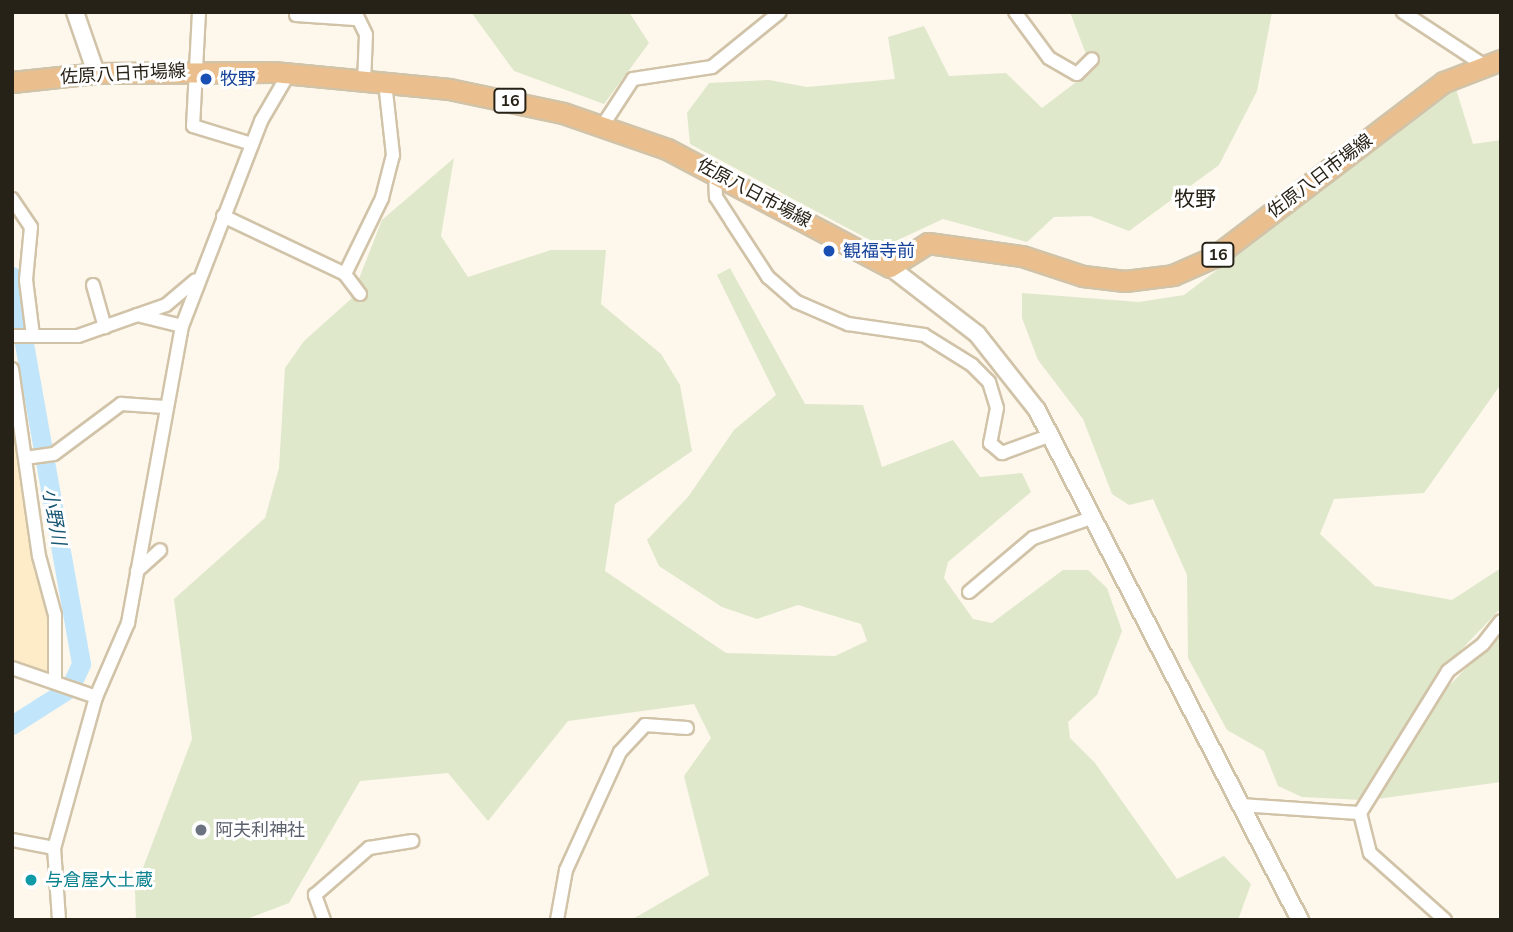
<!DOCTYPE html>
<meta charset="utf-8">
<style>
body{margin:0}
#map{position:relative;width:1513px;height:932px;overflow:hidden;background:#fdf7ec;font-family:"Nunito Sans","Noto Sans JP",sans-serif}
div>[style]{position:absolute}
.built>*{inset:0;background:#feecc9}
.green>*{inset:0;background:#e0e8cb}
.water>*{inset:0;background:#c1e6fb}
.river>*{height:19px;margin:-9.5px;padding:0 9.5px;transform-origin:9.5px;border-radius:9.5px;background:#c1e6fb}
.roads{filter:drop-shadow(2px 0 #d1c3a8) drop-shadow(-2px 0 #d1c3a8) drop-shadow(0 2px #d1c3a8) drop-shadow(0 -2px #d1c3a8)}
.minor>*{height:12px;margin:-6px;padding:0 6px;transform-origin:6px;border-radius:6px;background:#fff}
.tertiary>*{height:16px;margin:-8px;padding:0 8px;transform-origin:8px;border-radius:8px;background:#fff}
.primary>*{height:19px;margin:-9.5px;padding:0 9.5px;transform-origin:9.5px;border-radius:9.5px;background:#ebbf8d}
.dots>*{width:19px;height:19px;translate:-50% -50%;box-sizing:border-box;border:4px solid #fff;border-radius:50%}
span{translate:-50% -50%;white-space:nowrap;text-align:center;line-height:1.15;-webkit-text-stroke:6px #fff;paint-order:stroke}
.shield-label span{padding:2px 5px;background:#fff;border:2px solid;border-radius:5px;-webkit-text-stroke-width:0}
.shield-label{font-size:16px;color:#272217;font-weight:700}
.street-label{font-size:18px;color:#272217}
.transit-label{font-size:18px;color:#164399}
.left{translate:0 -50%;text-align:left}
.worship-label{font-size:18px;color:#5b616d}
.culture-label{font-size:18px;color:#0d838f}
.water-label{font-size:19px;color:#175673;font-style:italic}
.quarter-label{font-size:21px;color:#272217}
.frame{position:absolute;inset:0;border:14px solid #272217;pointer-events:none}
</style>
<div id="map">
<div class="built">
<div style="clip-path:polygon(12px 430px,52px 616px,53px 676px,12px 663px)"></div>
</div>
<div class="green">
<div style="clip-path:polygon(471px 12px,629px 12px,649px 43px,604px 104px,514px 71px)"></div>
<div style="clip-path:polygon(1070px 12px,1272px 12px,1257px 91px,1219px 165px,1129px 231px,1090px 216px,1054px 217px,1027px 242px,943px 219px,883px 247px,690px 144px,687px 113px,709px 83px,769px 80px,807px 87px,895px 79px,888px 37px,924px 26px,949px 76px,1006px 73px,1042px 108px,1092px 70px)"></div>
<div style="clip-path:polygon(1456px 89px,1473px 144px,1501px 140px,1501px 384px,1424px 493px,1334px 499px,1320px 534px,1375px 586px,1452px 600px,1501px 568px,1501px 608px,1440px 672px,1362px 800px,1302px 797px,1278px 786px,1264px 751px,1227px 730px,1188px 658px,1187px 575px,1153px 499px,1129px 505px,1112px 494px,1083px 419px,1038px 360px,1022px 318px,1022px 293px,1139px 302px,1184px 295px)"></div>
<div style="clip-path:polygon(454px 158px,441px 236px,468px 277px,551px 250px,606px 250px,601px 304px,661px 354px,680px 385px,692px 451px,615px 504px,605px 571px,726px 653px,835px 656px,867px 641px,861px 624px,798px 605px,757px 619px,722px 607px,659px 566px,647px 540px,688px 497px,734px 430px,776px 395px,717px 275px,730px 268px,805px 404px,863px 405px,882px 467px,953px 440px,980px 477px,1022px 473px,1031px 492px,948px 562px,944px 578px,973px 619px,992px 623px,1063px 570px,1088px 570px,1107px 588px,1122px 631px,1097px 695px,1068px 722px,1070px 738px,1095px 763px,1177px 879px,1224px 856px,1251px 884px,1238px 920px,631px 920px,709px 875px,684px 776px,711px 738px,694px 704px,568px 721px,488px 821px,448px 773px,360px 781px,289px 903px,244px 920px,136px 920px,135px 889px,192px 739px,174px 599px,265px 518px,279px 468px,285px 368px,304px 341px,351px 299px,382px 220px)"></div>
<div style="clip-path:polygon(1501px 632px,1501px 782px,1377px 799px,1441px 694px)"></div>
</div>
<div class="water">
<div style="clip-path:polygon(61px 687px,74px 694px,12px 733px,12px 719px)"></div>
</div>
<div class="river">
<div style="left:12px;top:276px;width:394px;rotate:79.9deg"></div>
<div style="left:81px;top:664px;width:26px;rotate:115deg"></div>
<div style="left:70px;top:688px;width:69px;rotate:147.5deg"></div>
</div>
<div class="roads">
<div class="minor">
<div style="left:199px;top:12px;width:114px;rotate:93deg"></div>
<div style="left:193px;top:126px;width:62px;rotate:17deg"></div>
<div style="left:355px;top:12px;width:25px;rotate:64deg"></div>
<div style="left:366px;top:35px;width:47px;rotate:92.4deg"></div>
<div style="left:1015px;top:12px;width:57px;rotate:53.5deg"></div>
<div style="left:1049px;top:58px;width:32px;rotate:30deg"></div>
<div style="left:1077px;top:74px;width:21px;rotate:-45deg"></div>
<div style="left:1403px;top:12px;width:95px;rotate:33.4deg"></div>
<div style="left:296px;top:15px;width:59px;rotate:3.9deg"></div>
<div style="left:603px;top:125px;width:55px;rotate:-56.9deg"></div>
<div style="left:633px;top:79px;width:80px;rotate:-8.6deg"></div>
<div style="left:712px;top:67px;width:87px;rotate:-39deg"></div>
<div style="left:715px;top:172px;width:25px;rotate:88deg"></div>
<div style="left:716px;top:197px;width:30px;rotate:57deg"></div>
<div style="left:732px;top:222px;width:66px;rotate:56.8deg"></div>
<div style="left:768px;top:277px;width:38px;rotate:41deg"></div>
<div style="left:797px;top:302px;width:56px;rotate:23.3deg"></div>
<div style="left:848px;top:324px;width:77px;rotate:8.2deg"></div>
<div style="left:924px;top:335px;width:57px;rotate:32deg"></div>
<div style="left:972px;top:365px;width:24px;rotate:45deg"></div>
<div style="left:989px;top:382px;width:27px;rotate:73deg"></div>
<div style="left:997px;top:408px;width:36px;rotate:101deg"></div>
<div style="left:990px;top:443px;width:16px;rotate:40deg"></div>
<div style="left:1002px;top:453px;width:52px;rotate:-20.2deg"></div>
<div style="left:12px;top:199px;width:34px;rotate:56deg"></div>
<div style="left:31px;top:227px;width:53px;rotate:95.4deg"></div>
<div style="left:26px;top:280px;width:56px;rotate:82.9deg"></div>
<div style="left:223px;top:216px;width:135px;rotate:25.4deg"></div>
<div style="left:93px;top:285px;width:44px;rotate:74.1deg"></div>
<div style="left:360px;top:294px;width:25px;rotate:-127deg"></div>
<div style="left:345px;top:274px;width:85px;rotate:-64deg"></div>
<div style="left:382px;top:198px;width:44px;rotate:-75.7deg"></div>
<div style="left:393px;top:155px;width:72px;rotate:-96.3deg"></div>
<div style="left:137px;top:315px;width:46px;rotate:13.7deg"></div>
<div style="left:12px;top:336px;width:66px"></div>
<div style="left:78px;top:336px;width:93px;rotate:-19.4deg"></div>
<div style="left:166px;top:305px;width:38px;rotate:-40deg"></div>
<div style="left:12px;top:369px;width:189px;rotate:81.8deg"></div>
<div style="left:39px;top:556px;width:61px;rotate:74.8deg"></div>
<div style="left:55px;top:615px;width:67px;rotate:90deg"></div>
<div style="left:25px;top:458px;width:29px;rotate:-8deg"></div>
<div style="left:54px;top:454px;width:84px;rotate:-36.7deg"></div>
<div style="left:121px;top:404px;width:44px;rotate:3.9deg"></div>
<div style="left:137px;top:571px;width:31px;rotate:-42deg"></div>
<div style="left:969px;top:592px;width:84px;rotate:-40.2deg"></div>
<div style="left:1033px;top:538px;width:65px;rotate:-19deg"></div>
<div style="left:12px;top:668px;width:89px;rotate:19deg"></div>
<div style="left:96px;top:697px;width:157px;rotate:105.5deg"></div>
<div style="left:54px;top:848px;width:43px;rotate:-169.2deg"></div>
<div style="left:96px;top:697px;width:81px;rotate:-66.6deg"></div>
<div style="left:128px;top:623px;width:302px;rotate:-79.7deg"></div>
<div style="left:182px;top:326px;width:220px;rotate:-68.9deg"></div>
<div style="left:261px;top:121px;width:56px;rotate:-59.7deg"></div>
<div style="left:1239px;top:805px;width:121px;rotate:3.8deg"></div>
<div style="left:54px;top:848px;width:72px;rotate:86deg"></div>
<div style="left:324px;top:920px;width:27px;rotate:-110deg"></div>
<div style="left:315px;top:895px;width:72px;rotate:-41deg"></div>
<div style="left:369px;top:848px;width:44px;rotate:-9.2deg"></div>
<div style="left:557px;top:920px;width:51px;rotate:-79.8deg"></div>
<div style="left:566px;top:870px;width:130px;rotate:-65.4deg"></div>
<div style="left:620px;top:752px;width:37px;rotate:-47deg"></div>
<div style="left:645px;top:725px;width:42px;rotate:4.1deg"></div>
<div style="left:1445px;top:920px;width:101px;rotate:-138.2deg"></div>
<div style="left:1370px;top:853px;width:41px;rotate:-104deg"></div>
<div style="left:1360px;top:813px;width:167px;rotate:-58.2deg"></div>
<div style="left:1448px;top:671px;width:44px;rotate:-37.6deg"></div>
<div style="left:1483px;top:644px;width:29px;rotate:-52deg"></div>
</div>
<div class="tertiary">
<div style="left:75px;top:12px;width:65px;rotate:71deg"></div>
<div style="left:890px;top:267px;width:110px;rotate:37.6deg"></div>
<div style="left:977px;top:334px;width:97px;rotate:51.7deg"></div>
<div style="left:1037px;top:410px;width:574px;rotate:62.72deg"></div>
</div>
<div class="primary">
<div style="left:12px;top:82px;width:84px;rotate:-6.1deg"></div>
<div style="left:96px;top:73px;width:177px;rotate:-0.3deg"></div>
<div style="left:273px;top:72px;width:177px;rotate:5.5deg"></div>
<div style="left:449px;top:89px;width:116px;rotate:11.9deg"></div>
<div style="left:563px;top:113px;width:110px;rotate:19.1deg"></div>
<div style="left:667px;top:149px;width:252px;rotate:27.9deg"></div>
<div style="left:890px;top:267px;width:45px;rotate:-32.3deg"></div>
<div style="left:928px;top:243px;width:95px;rotate:7.9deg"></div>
<div style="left:1022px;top:256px;width:64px;rotate:18.2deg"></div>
<div style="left:1083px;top:276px;width:42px;rotate:6.8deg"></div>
<div style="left:1125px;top:281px;width:48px;rotate:-7.1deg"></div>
<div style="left:1173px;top:275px;width:45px;rotate:-23.7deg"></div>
<div style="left:1214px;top:257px;width:289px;rotate:-37.3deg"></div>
<div style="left:1444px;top:82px;width:61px;rotate:-21.1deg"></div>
</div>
</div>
<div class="dots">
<div style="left:206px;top:79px;background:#1a4fb4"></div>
<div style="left:829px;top:251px;background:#1a4fb4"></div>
<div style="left:201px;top:830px;background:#6b7280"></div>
<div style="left:31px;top:880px;background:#0f9aa8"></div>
</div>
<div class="shield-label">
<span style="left:510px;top:101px">16</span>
<span style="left:1218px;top:255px">16</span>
</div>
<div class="street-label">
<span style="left:123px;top:74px;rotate:-3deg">佐原八日市場線</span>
<span style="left:1320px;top:176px;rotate:-37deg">佐原八日市場線</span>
<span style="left:754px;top:193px;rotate:28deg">佐原八日市場線</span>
</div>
<div class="transit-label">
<span class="left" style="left:220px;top:79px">牧野</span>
<span class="left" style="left:843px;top:251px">観福寺前</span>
</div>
<div class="worship-label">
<span class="left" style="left:215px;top:830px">阿夫利神社</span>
</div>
<div class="culture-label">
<span class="left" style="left:45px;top:880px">与倉屋大土蔵</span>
</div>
<div class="water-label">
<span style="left:53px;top:517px;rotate:80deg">小野川</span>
</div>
<div class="quarter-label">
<span style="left:1195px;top:199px">牧野</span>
</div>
<div class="frame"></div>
</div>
